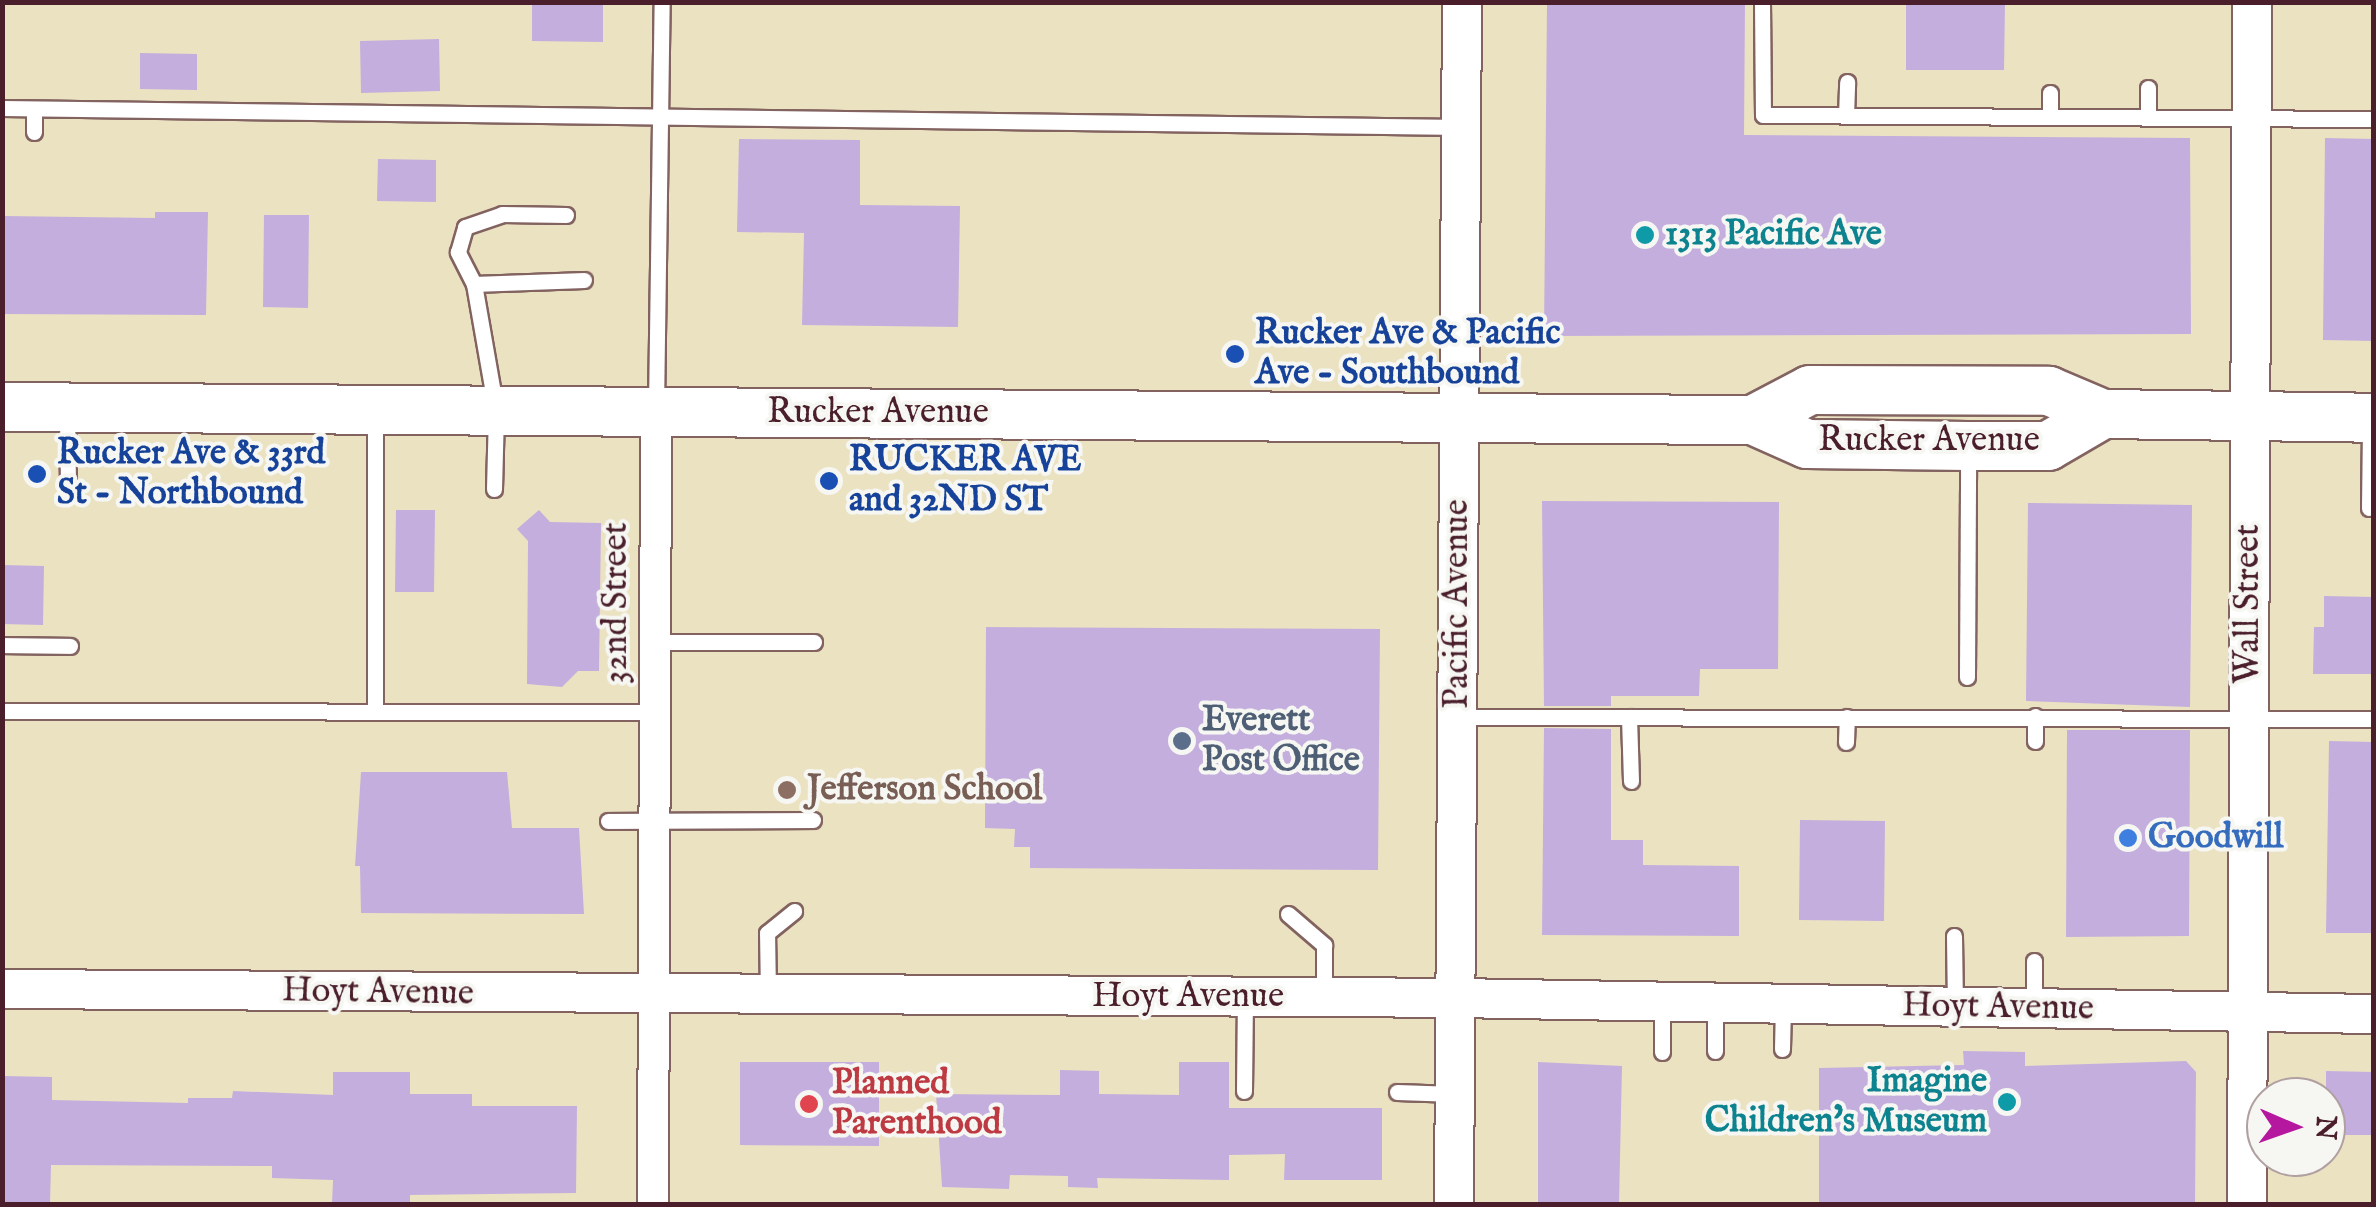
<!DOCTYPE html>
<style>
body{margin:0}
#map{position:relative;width:2376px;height:1207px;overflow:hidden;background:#ebe2c2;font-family:"IM FELL English",serif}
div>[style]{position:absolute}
.building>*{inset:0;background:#c3aede}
.roads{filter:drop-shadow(2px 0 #826360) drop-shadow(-2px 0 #826360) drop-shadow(0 2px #826360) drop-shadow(0 -2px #826360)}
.service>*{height:15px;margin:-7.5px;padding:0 7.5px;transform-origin:7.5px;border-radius:7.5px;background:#fff}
.minor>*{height:30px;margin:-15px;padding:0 15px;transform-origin:15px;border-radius:15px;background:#fff}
.tertiary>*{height:38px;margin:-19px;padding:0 19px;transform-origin:19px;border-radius:19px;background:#fff}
.primary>*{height:48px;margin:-24px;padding:0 24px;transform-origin:24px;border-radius:24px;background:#fff}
.dots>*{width:28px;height:28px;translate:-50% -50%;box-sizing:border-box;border:5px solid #f6f6f2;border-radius:50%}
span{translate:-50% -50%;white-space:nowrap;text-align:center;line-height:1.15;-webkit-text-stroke:8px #f6f6f2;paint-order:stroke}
.culture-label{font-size:35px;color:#0d838f;font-weight:700}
.left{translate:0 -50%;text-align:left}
.right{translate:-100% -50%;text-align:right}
.transit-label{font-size:35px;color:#164399;font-weight:700}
.street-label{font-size:35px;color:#4a1f2b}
.service-label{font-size:35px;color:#4e5e75;font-weight:700}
.education-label{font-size:35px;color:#785e54;font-weight:700}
.shop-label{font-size:35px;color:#366cbe;font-weight:700}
.health-label{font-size:35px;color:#be3a42;font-weight:700}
.frame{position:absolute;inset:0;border:5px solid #4a1f2b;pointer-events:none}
.north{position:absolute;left:2246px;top:1077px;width:100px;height:100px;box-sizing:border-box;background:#f6f6f2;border:2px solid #b1a0a2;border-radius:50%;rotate:92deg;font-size:28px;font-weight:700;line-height:40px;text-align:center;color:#4a1f2b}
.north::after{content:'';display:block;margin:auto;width:35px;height:45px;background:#b5179e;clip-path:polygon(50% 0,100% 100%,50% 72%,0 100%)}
</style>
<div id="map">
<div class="building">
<div style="clip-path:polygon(532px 2px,603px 2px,603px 42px,532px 41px)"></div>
<div style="clip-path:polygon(1547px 2px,1745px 2px,1744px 135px,2190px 138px,2191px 334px,1544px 336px)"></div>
<div style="clip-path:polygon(1906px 2px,2005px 2px,2004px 70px,1906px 70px)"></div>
<div style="clip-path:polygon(439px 39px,440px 91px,361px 93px,360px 41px)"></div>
<div style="clip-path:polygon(140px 53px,197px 54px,197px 90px,140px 89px)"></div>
<div style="clip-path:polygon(2325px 138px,2374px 139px,2374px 341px,2323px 340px)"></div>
<div style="clip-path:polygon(739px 139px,860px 140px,860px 205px,960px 206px,958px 327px,802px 325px,804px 233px,737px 232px)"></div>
<div style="clip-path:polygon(378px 159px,436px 160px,436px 202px,377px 201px)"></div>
<div style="clip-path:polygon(155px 212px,208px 212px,206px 315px,2px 314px,2px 216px,155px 218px)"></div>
<div style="clip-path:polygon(264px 215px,309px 215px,308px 308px,263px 307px)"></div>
<div style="clip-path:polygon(1542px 501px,1779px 502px,1778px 669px,1700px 669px,1699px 696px,1611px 696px,1611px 706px,1544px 706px)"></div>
<div style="clip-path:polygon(2028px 503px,2192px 505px,2190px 707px,2026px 701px)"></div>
<div style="clip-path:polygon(396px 510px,435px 510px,434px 592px,395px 592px)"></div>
<div style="clip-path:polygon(539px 510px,550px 522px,601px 523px,599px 671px,578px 671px,562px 687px,527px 684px,528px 541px,517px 529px)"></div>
<div style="clip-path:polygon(2px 565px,44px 566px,43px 625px,2px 624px)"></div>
<div style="clip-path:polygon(2324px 596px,2374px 597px,2374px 674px,2313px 674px,2314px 627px,2324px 627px)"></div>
<div style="clip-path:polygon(986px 627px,1380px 629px,1378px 870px,1030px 868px,1030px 847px,1014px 847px,1015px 829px,985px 828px)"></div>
<div style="clip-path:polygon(1544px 728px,1611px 729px,1611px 840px,1643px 840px,1643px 865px,1739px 866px,1739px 936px,1542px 935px)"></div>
<div style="clip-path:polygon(2067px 730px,2190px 730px,2189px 936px,2066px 937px)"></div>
<div style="clip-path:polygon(2329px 741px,2374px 742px,2374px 933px,2326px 933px)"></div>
<div style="clip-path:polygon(361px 772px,507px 772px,512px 828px,579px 828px,584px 914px,361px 913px,360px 866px,355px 866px)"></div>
<div style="clip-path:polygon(1800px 820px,1885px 821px,1884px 921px,1799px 920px)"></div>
<div style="clip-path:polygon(1963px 1051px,2025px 1052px,2025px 1066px,2186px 1061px,2196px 1072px,2195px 1204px,1819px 1204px,1819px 1068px,1964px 1065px)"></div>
<div style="clip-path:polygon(740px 1062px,879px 1062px,879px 1146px,740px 1145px)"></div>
<div style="clip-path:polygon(1179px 1062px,1229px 1062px,1229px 1108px,1382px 1108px,1382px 1180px,1284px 1180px,1285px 1154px,1229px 1155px,1229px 1180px,1097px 1178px,1098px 1188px,1068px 1187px,1068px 1176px,1010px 1175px,1009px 1189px,942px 1187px,936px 1094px,1060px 1095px,1060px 1070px,1099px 1071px,1099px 1094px,1179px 1095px)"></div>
<div style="clip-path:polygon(1538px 1062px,1622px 1066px,1619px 1204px,1538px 1204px)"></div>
<div style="clip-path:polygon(2326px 1071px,2374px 1072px,2374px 1135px,2326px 1135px)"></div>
<div style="clip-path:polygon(333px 1072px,410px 1072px,410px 1094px,472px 1094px,472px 1106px,577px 1106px,576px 1193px,410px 1195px,410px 1204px,332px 1204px,333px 1180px,272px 1178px,272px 1166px,51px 1165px,50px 1204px,2px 1204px,2px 1076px,52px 1077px,52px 1100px,188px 1103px,188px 1098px,232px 1098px,233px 1091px,333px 1095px)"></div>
</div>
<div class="roads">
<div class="service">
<div style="left:1762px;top:2px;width:113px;rotate:89.5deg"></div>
<div style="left:1763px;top:115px;width:611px;rotate:0.38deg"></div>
<div style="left:2px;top:108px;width:1460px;rotate:0.75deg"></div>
<div style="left:34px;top:109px;width:23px;rotate:90deg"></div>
<div style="left:2050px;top:115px;width:22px;rotate:-90deg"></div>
<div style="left:1846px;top:116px;width:34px;rotate:-88deg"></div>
<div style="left:2148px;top:116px;width:28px;rotate:-90deg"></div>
<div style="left:474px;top:284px;width:36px;rotate:-117deg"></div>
<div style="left:458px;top:252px;width:26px;rotate:-74deg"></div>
<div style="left:465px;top:227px;width:39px;rotate:-19deg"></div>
<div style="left:502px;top:214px;width:64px;rotate:0.9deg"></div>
<div style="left:656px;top:408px;width:406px;rotate:-89.2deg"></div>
<div style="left:67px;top:412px;width:73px;rotate:89.2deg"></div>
<div style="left:375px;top:414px;width:298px;rotate:90deg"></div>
<div style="left:494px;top:489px;width:79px;rotate:-88.5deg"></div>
<div style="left:496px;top:410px;width:128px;rotate:-99.9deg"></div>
<div style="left:474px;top:284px;width:110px;rotate:-2.1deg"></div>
<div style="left:2369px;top:508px;width:86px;rotate:-89.3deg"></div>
<div style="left:655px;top:642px;width:159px"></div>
<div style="left:2px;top:645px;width:68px;rotate:0.8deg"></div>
<div style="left:1967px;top:677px;width:227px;rotate:-89.7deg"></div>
<div style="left:2px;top:711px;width:653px;rotate:0.09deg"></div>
<div style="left:2035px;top:716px;width:25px;rotate:90deg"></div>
<div style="left:1458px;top:717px;width:916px;rotate:0.13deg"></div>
<div style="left:1629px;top:717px;width:64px;rotate:88.2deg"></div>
<div style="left:1846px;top:742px;width:25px;rotate:-88deg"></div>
<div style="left:608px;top:821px;width:205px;rotate:-0.3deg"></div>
<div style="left:1288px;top:914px;width:48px;rotate:40.7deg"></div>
<div style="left:1324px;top:945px;width:53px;rotate:90deg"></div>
<div style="left:1954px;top:936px;width:71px;rotate:89.2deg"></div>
<div style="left:2034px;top:961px;width:48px;rotate:90deg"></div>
<div style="left:768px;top:994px;width:61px;rotate:-90.9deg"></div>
<div style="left:767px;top:933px;width:35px;rotate:-39deg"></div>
<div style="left:1782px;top:1049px;width:45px;rotate:-88.7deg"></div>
<div style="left:1715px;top:1051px;width:46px;rotate:-90deg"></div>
<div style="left:1662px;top:1052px;width:50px;rotate:-90deg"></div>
<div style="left:1244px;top:1091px;width:93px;rotate:-89.4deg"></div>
<div style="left:1397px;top:1092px;width:58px;rotate:2deg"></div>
</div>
<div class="minor">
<div style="left:653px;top:1204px;width:792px;rotate:-89.78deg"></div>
</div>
<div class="tertiary">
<div style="left:2px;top:989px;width:1453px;rotate:0.35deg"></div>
<div style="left:1455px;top:998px;width:919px;rotate:1deg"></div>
<div style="left:1454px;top:1204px;width:1202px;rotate:-89.62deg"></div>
<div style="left:2247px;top:1204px;width:1202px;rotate:-89.76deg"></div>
</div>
<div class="primary">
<div style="left:2px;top:407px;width:1751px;rotate:0.43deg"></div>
<div style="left:1753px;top:420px;width:59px;rotate:24deg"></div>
<div style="left:1807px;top:444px;width:161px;rotate:0.7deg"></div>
<div style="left:1968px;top:446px;width:80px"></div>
<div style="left:2048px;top:446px;width:64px;rotate:-30.2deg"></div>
<div style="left:1753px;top:420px;width:64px;rotate:-27.8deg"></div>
<div style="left:1810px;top:390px;width:239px;rotate:0.2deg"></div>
<div style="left:2049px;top:391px;width:59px;rotate:23.1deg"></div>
<div style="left:2103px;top:414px;width:271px;rotate:0.8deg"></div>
</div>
</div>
<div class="dots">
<div style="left:1645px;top:235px;background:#0f9aa8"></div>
<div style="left:1235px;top:354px;background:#1a4fb4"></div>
<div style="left:37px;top:474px;background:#1a4fb4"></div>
<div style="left:829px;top:481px;background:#1a4fb4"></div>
<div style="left:1182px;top:741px;background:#5c6f8a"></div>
<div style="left:787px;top:790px;background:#8d6e63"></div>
<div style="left:2128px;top:838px;background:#3f7fe0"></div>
<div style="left:2007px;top:1102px;background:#0f9aa8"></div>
<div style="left:809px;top:1104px;background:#e0444e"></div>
</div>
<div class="culture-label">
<span class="left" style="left:1665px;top:235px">1313 Pacific Ave</span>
<span class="right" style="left:1987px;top:1102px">Imagine<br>Children's Museum</span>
</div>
<div class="transit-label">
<span class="left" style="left:1255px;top:354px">Rucker Ave &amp; Pacific<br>Ave - Southbound</span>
<span class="left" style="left:57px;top:474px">Rucker Ave &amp; 33rd<br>St - Northbound</span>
<span class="left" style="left:849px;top:481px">RUCKER AVE<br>and 32ND ST</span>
</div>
<div class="street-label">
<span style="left:878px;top:413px">Rucker Avenue</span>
<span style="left:1929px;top:441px">Rucker Avenue</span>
<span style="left:617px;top:603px;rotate:-90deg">32nd Street</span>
<span style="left:1458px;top:604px;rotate:-90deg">Pacific Avenue</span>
<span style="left:2249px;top:604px;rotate:-90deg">Wall Street</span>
<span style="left:378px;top:993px;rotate:1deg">Hoyt Avenue</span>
<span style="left:1188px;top:997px">Hoyt Avenue</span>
<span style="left:1998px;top:1008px;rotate:1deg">Hoyt Avenue</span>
</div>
<div class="service-label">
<span class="left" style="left:1202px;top:741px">Everett<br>Post Office</span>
</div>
<div class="education-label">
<span class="left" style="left:807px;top:790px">Jefferson School</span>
</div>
<div class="shop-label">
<span class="left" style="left:2148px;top:838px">Goodwill</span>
</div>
<div class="health-label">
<span class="left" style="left:832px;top:1104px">Planned<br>Parenthood</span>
</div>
<div class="frame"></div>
<div class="north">N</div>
</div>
